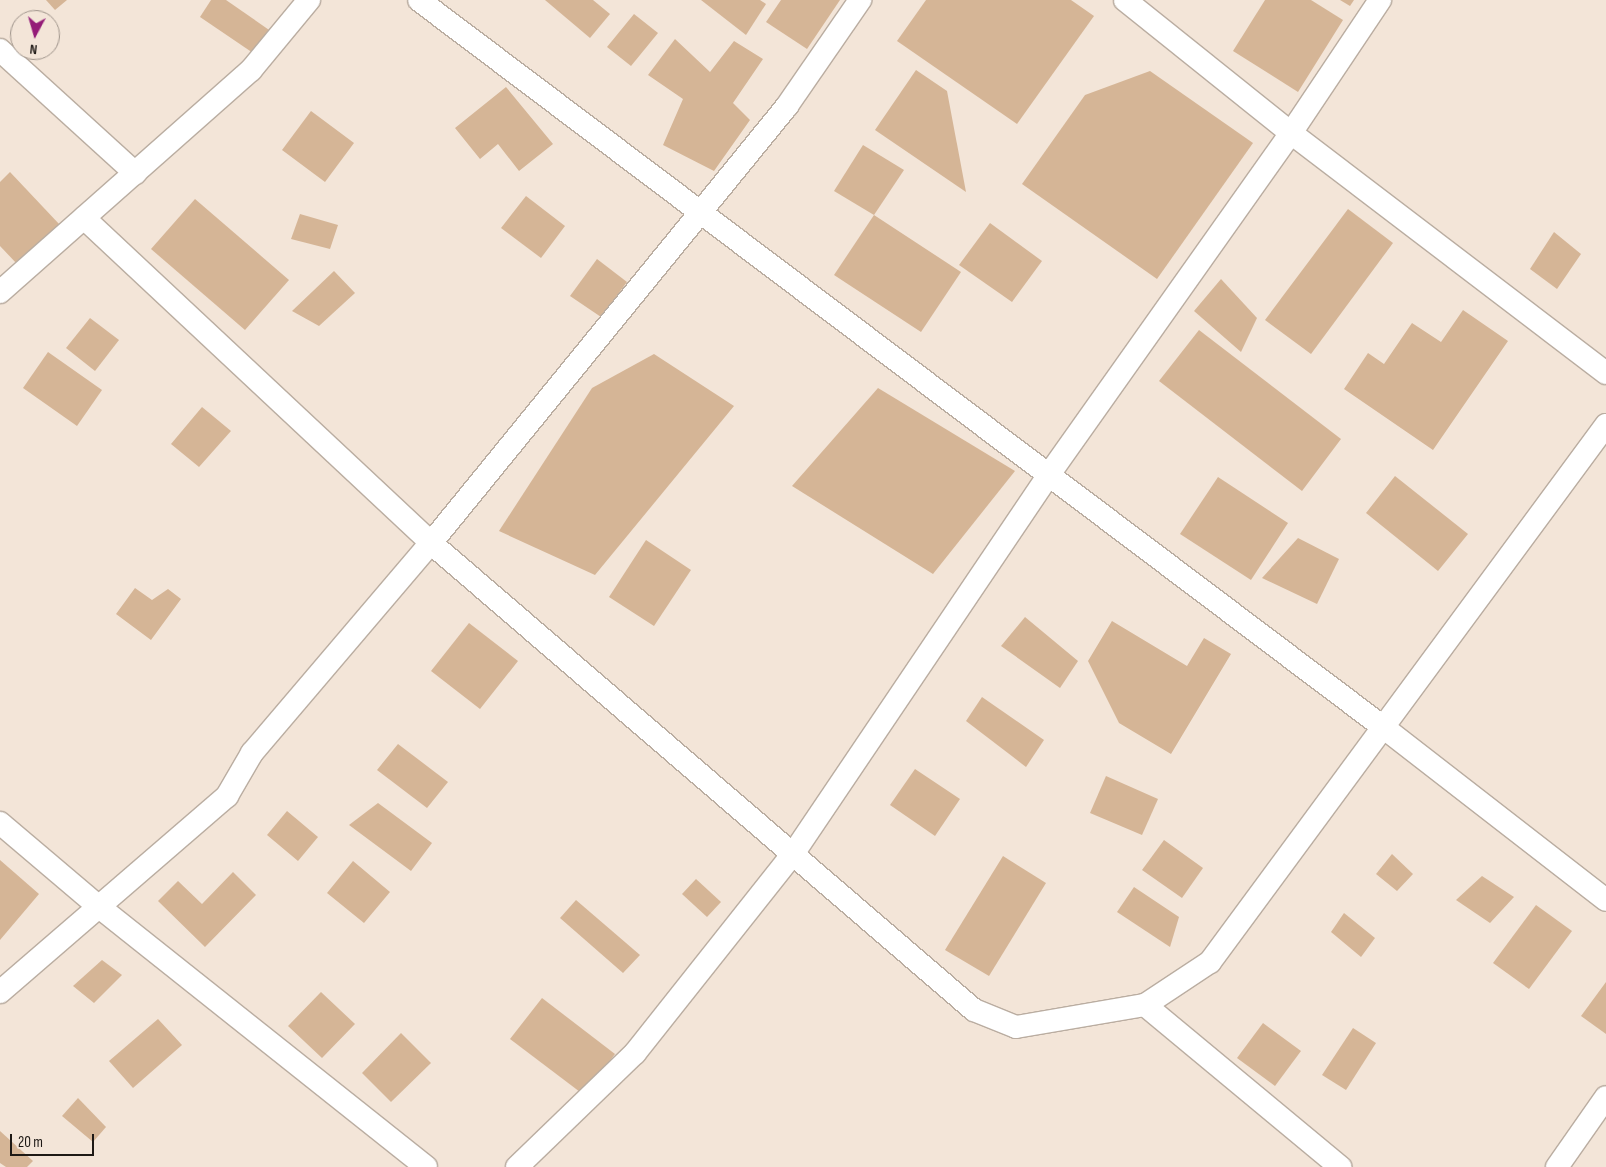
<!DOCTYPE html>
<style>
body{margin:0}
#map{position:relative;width:1606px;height:1167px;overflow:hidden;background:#f3e5d8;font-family:"Sofia Sans Condensed",sans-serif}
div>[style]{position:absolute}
.building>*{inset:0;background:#d5b596}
.roads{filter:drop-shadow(1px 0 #baada1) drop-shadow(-1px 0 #baada1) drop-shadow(0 1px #baada1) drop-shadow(0 -1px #baada1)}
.minor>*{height:22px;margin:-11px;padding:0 11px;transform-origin:11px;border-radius:11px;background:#fff}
span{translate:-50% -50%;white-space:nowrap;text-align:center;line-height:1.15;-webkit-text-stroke:4px #f3e5d8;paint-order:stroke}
.north{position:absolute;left:10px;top:10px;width:50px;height:50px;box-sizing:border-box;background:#f3e5d8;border:1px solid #9e938a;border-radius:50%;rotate:186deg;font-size:14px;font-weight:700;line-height:20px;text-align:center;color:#1e1915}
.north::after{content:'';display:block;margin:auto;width:18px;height:22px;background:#941c78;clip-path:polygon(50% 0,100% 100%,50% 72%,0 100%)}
.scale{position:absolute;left:10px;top:1134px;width:84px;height:22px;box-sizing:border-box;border:2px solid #1e1915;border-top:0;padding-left:6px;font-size:15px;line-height:18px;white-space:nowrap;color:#1e1915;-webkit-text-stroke:4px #f3e5d8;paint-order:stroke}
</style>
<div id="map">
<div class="building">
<div style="clip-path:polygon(46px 0,67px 0,55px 10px)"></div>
<div style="clip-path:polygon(211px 0,226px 0,272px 32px,256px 55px,200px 17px)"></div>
<div style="clip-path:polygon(545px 0,593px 0,610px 14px,590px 38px)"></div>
<div style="clip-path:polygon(701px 0,760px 0,766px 4px,746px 35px)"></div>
<div style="clip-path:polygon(781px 0,840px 0,807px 49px,766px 22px)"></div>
<div style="clip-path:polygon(926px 0,1071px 0,1094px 16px,1017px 124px,897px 41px)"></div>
<div style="clip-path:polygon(1265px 0,1311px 0,1343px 20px,1298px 92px,1233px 51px)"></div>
<div style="clip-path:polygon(1340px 0,1354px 0,1350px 6px)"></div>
<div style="clip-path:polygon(634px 14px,658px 33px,631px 66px,607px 47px)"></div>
<div style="clip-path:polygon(675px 39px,710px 72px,734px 41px,763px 59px,733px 103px,750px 120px,714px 171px,663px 145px,683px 99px,648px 75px)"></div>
<div style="clip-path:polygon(916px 70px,947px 91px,966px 192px,875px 130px)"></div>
<div style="clip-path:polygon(1150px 71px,1253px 143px,1157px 279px,1022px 184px,1085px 95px)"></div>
<div style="clip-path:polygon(506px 87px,553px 144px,519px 171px,498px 144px,480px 159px,455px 128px)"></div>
<div style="clip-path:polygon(311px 111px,354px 143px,325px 182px,282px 150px)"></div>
<div style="clip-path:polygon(863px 145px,904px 170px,874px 215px,834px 191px)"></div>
<div style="clip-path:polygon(10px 172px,60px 225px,18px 265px,0 246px,0 182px)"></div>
<div style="clip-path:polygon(526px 196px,565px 226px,541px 258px,501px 228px)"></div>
<div style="clip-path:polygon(195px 199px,289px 280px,245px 330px,151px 249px)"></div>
<div style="clip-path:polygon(1348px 209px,1393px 243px,1311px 354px,1265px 320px)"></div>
<div style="clip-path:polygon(300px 214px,338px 225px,330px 249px,291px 239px)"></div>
<div style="clip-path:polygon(874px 215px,961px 272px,921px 332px,834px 275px)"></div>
<div style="clip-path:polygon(990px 223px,1042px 261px,1012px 302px,959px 265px)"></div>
<div style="clip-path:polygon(1554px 232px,1581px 254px,1557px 289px,1530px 269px)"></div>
<div style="clip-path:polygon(597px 259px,627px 282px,601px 317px,570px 296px)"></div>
<div style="clip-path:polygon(334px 271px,355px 293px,319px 326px,292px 311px)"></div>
<div style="clip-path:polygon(1221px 279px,1257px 318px,1241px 352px,1194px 311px)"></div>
<div style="clip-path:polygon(1463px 310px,1508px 341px,1433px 450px,1344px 389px,1368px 353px,1384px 364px,1412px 323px,1441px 342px)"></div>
<div style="clip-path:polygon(90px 318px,119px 340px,95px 371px,66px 348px)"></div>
<div style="clip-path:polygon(1199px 330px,1341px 439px,1302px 491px,1159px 381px)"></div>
<div style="clip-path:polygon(48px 352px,102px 390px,77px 426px,23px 388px)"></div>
<div style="clip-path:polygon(654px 354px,734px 406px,595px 575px,499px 531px,592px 388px)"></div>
<div style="clip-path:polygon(878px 388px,1015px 471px,933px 574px,792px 486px)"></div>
<div style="clip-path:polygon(202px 407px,231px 431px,199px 467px,171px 444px)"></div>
<div style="clip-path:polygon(1395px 476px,1468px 534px,1438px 571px,1366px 513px)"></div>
<div style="clip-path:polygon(1218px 477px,1288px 523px,1251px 580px,1180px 534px)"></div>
<div style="clip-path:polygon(1298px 538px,1339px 559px,1317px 604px,1262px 578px)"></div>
<div style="clip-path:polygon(646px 540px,691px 570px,654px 626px,609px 597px)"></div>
<div style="clip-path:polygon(135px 588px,152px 600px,168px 589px,181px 599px,151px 640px,116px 614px)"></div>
<div style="clip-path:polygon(1025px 617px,1078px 661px,1060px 688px,1001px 646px)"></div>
<div style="clip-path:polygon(1112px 621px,1187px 666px,1204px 638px,1231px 654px,1171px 754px,1119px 723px,1088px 661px)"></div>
<div style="clip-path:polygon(469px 623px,518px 661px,480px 709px,431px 671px)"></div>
<div style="clip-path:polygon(982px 697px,1044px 740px,1026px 767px,966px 721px)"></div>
<div style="clip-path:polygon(398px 744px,448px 782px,427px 808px,377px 770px)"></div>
<div style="clip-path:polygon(915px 769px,960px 799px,935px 836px,890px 805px)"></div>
<div style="clip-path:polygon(1106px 776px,1158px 799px,1142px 835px,1090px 813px)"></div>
<div style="clip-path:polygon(378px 803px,432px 843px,411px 871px,349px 825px)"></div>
<div style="clip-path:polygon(287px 811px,318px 837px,298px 861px,267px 835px)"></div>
<div style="clip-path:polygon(1164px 840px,1203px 868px,1182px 898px,1142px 870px)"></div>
<div style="clip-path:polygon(1392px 854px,1413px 874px,1397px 891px,1376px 874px)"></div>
<div style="clip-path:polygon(1003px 856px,1046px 883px,989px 976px,945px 950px)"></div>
<div style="clip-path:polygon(0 860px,39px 894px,0 940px)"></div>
<div style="clip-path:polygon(353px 861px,390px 892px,364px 923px,327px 893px)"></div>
<div style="clip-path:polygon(233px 872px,256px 895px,205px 947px,158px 901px,178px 881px,202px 904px)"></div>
<div style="clip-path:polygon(1482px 876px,1514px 897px,1490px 923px,1456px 900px)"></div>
<div style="clip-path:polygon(696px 879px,721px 902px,707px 917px,682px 894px)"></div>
<div style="clip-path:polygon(1134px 887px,1179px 917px,1170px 947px,1117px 912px)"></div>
<div style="clip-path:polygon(576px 900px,640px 955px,623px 973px,560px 918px)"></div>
<div style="clip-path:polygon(1536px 905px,1572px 931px,1529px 989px,1493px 963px)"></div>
<div style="clip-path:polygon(1344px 913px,1375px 938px,1361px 957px,1331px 932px)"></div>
<div style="clip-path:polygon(102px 960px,122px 975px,94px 1003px,73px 986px)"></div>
<div style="clip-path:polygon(1606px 982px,1606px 1034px,1581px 1016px)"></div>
<div style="clip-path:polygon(321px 992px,355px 1024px,322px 1058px,288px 1026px)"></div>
<div style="clip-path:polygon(542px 998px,615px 1054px,584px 1095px,510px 1039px)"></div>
<div style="clip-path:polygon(158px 1019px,182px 1045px,133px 1088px,109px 1061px)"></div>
<div style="clip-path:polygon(1263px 1023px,1301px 1051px,1275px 1086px,1237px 1058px)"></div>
<div style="clip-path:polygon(1353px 1028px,1376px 1043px,1346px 1090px,1322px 1075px)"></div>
<div style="clip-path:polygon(401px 1033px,431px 1063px,391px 1102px,362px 1073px)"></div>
<div style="clip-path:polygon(78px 1098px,106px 1127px,93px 1142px,62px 1116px)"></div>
<div style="clip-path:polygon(0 1131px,33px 1161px,27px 1167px,6px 1167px,0 1163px)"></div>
</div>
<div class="roads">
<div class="minor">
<div style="left:1125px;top:0;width:213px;rotate:38.7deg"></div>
<div style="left:1291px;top:133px;width:396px;rotate:37.3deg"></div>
<div style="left:0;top:50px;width:183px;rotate:42.3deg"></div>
<div style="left:84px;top:218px;width:475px;rotate:43.1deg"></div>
<div style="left:431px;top:543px;width:716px;rotate:40.7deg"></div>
<div style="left:974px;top:1010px;width:45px;rotate:22deg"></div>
<div style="left:1016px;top:1027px;width:131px;rotate:-9.7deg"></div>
<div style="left:1145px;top:1005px;width:78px;rotate:-33.5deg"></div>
<div style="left:1210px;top:962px;width:292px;rotate:-53.6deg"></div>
<div style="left:1383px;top:727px;width:1207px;rotate:-142.98deg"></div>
<div style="left:0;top:292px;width:335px;rotate:-41.5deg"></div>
<div style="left:251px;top:70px;width:91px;rotate:-50.4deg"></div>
<div style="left:1606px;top:425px;width:375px;rotate:126.4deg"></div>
<div style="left:1383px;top:727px;width:282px;rotate:37.8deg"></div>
<div style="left:0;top:823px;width:128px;rotate:40.3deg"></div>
<div style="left:98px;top:906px;width:419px;rotate:38.5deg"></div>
<div style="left:0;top:992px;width:300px;rotate:-40.8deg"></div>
<div style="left:227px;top:796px;width:50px;rotate:-59.8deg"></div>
<div style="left:252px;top:753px;width:276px;rotate:-49.6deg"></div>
<div style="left:431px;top:543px;width:564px;rotate:-50.83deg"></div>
<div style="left:787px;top:106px;width:129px;rotate:-55.4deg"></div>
<div style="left:1145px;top:1005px;width:254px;rotate:39.7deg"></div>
<div style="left:517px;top:1167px;width:164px;rotate:-44deg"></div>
<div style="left:635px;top:1053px;width:254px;rotate:-51.6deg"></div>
<div style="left:793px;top:854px;width:456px;rotate:-56deg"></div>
<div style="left:1048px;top:476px;width:420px;rotate:-54.7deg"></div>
<div style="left:1291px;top:133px;width:160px;rotate:-56.2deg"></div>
<div style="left:1557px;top:1167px;width:85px;rotate:-55deg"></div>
</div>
</div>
<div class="north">N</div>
<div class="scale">20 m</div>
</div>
